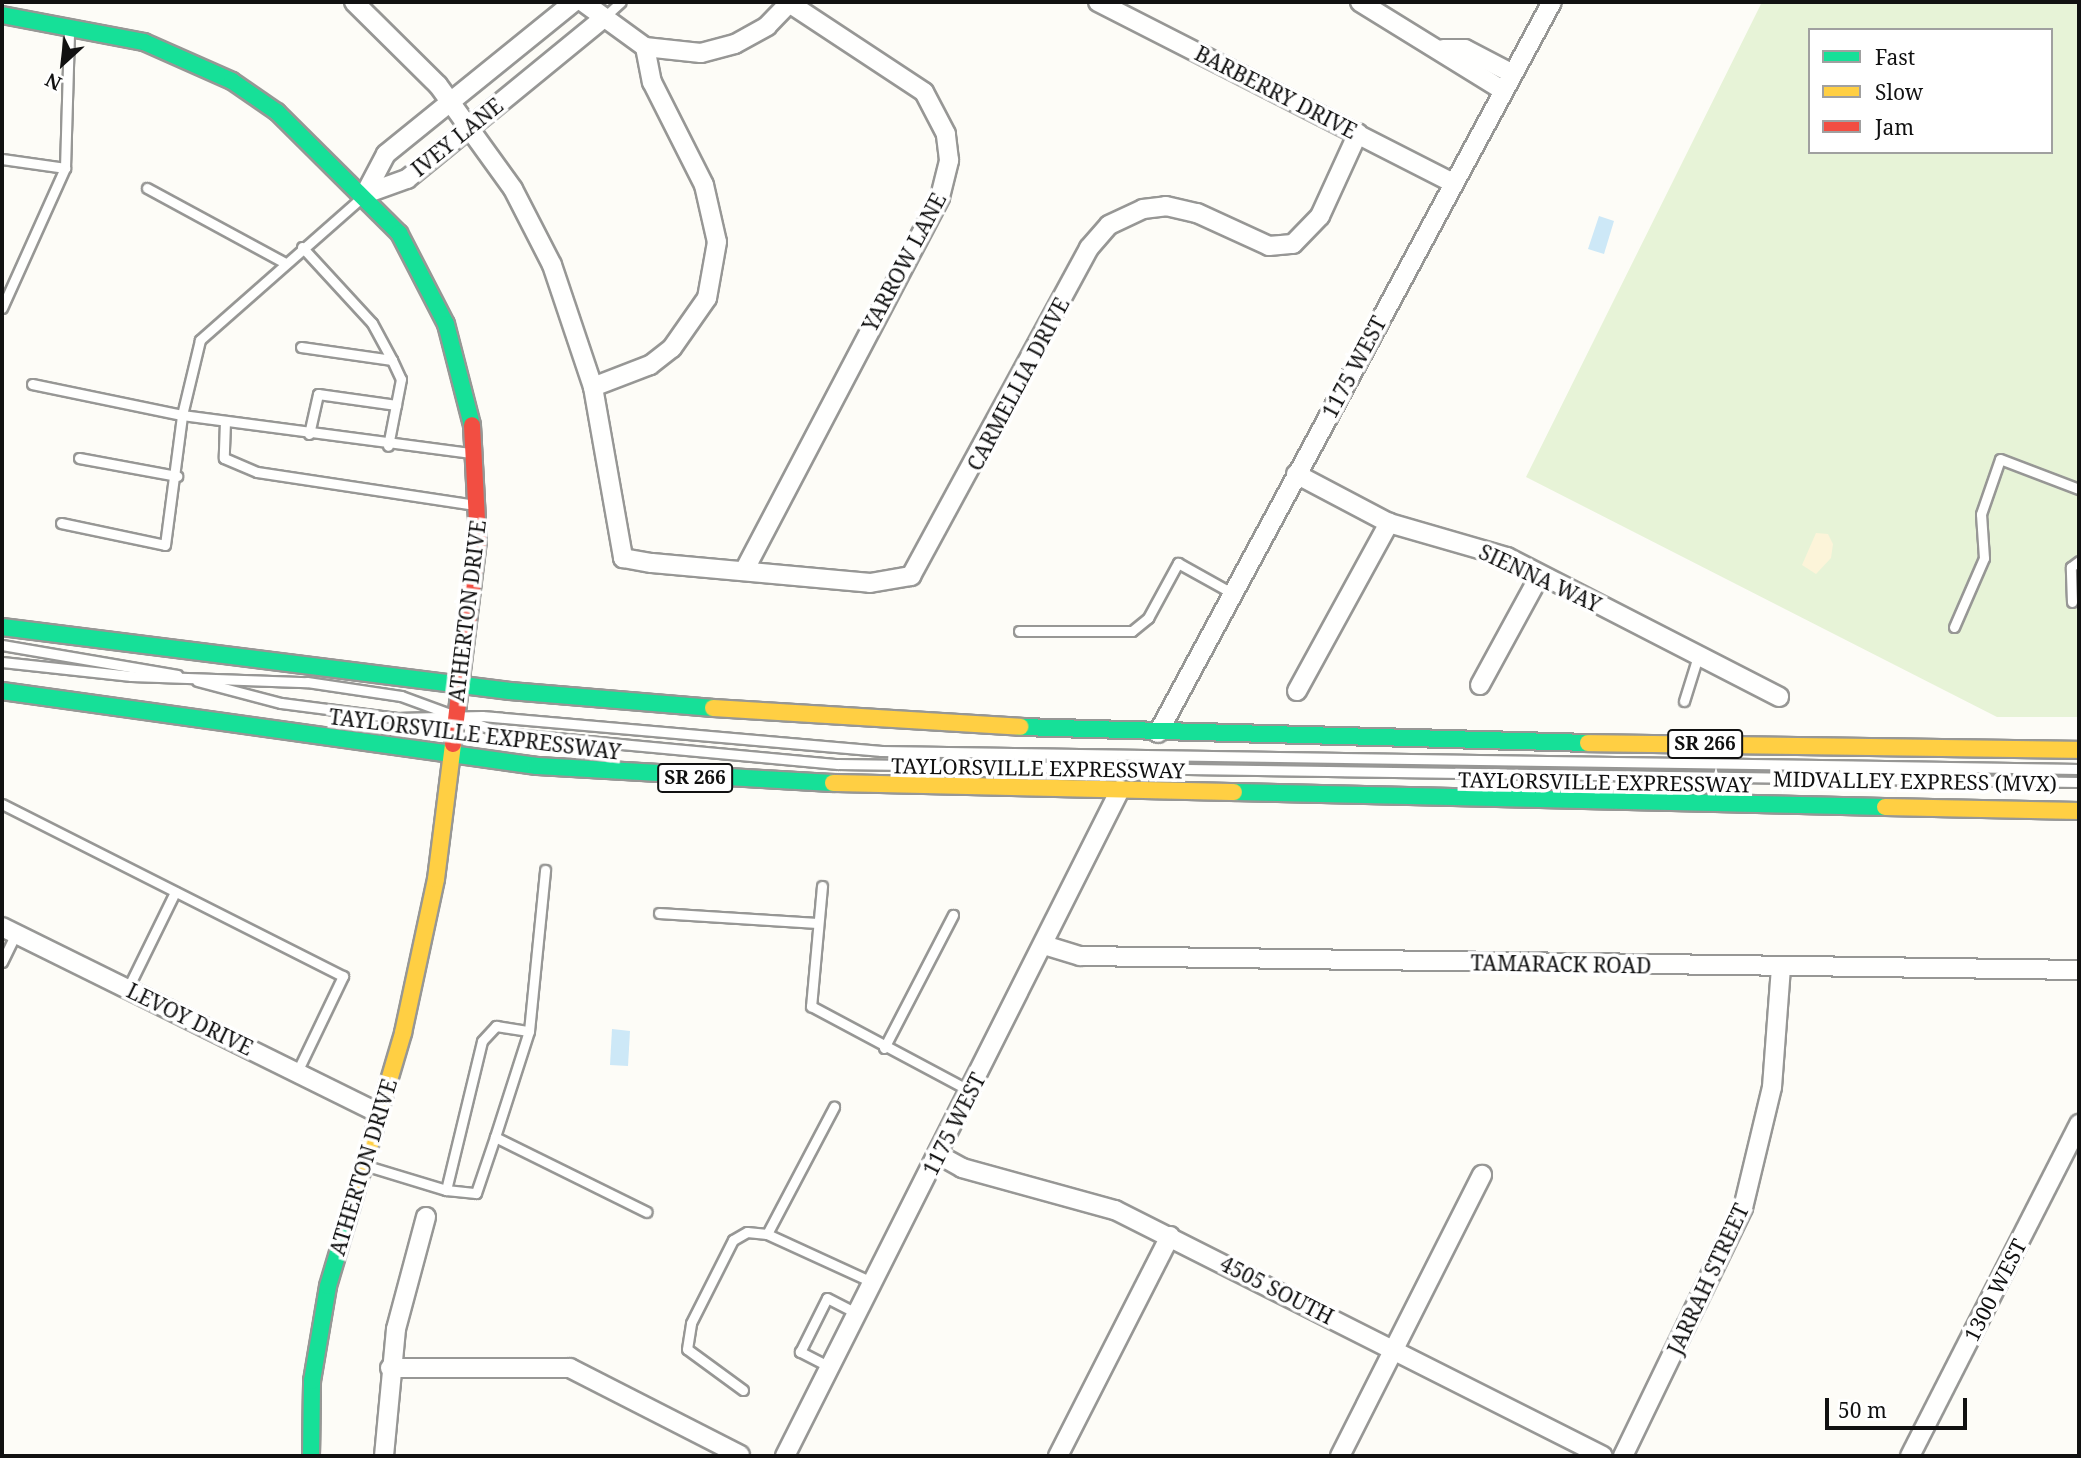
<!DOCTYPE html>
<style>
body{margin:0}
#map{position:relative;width:2081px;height:1458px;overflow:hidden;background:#fdfcf7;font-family:"Noto Serif",serif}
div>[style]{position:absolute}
.green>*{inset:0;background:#e7f3d7}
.sand>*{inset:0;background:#fcf4d9}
.water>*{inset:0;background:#cde8f7}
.roads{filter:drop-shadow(2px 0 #979795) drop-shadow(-2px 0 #979795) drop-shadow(0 2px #979795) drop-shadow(0 -2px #979795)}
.lane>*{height:9px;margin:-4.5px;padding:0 4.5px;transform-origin:4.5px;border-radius:4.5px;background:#fffffe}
.street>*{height:18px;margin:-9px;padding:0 9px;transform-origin:9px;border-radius:9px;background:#fffffe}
.fast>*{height:16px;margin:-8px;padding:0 8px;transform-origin:8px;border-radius:8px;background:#16e098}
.slow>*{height:16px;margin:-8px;padding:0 8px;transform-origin:8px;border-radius:8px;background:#ffcf43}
.jam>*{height:16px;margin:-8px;padding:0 8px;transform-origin:8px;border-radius:8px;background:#f24e42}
span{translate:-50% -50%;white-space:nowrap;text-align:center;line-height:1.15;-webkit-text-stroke:7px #fff;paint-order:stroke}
.shield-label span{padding:2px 5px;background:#fff;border:2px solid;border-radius:5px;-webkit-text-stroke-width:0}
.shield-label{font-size:19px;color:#111;font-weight:700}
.street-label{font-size:21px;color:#111}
.frame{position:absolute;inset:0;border:4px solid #111;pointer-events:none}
.legend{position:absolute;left:1808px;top:28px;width:245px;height:126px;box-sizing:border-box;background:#fff;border:2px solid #a0a0a0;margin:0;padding:9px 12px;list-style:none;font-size:21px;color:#111}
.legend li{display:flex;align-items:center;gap:14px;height:35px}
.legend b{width:35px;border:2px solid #a0a0a0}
.north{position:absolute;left:28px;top:28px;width:70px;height:70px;-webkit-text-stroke:5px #fff;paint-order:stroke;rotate:207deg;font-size:19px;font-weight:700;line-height:28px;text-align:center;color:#111}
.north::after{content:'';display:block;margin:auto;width:24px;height:32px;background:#111;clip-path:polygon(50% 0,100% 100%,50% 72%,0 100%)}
.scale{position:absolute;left:1825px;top:1398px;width:142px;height:32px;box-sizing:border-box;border:4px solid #111;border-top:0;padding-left:9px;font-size:21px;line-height:24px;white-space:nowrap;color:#111;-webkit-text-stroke:5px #fff;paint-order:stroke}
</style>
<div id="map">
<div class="green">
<div style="clip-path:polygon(evenodd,1762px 2px,2079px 2px,2079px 717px,1997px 717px,1526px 477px,1762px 2px,1810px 30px,2051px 30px,2051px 152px,1810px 152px,1810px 30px)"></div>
</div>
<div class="sand">
<div style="clip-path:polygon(1816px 533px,1828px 534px,1833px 544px,1831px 558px,1816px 574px,1802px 565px)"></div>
</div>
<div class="water">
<div style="clip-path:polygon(1599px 216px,1614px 221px,1604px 254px,1588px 249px)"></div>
<div style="clip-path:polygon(612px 1029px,630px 1031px,628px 1066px,610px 1065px)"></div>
</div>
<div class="roads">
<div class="lane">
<div style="left:602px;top:19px;width:25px;rotate:-42deg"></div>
<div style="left:2px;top:159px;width:64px;rotate:8.1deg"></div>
<div style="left:147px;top:188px;width:157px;rotate:28.5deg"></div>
<div style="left:302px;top:247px;width:103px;rotate:47.4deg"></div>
<div style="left:372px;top:323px;width:42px;rotate:61.6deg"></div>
<div style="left:2px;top:308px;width:154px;rotate:-65.8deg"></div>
<div style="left:65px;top:168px;width:138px;rotate:-88.3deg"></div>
<div style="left:301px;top:347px;width:92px;rotate:8.1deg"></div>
<div style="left:392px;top:360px;width:21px;rotate:65deg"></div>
<div style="left:401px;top:379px;width:68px;rotate:101deg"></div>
<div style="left:32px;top:384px;width:153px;rotate:11.7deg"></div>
<div style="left:182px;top:415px;width:77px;rotate:-76.5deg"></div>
<div style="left:200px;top:340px;width:215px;rotate:-41.4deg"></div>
<div style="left:225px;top:421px;width:37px;rotate:92deg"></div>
<div style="left:224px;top:458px;width:36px;rotate:23deg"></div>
<div style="left:257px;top:472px;width:219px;rotate:8.6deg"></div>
<div style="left:309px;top:434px;width:41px;rotate:-77.3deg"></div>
<div style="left:318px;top:394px;width:79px;rotate:8deg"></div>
<div style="left:79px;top:458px;width:100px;rotate:10.4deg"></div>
<div style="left:61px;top:523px;width:106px;rotate:11.9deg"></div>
<div style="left:165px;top:545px;width:131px;rotate:-82.5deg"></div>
<div style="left:182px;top:415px;width:292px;rotate:7.5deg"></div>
<div style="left:2072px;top:602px;width:35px;rotate:-92deg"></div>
<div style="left:2071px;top:567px;width:10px;rotate:-37deg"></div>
<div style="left:1954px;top:627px;width:75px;rotate:-66.5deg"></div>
<div style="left:1984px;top:558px;width:44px;rotate:-93.9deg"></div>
<div style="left:1981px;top:514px;width:58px;rotate:-70.9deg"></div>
<div style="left:2000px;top:459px;width:85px;rotate:20.8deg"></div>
<div style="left:1019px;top:631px;width:113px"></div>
<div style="left:1132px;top:631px;width:21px;rotate:-39deg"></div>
<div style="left:1148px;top:618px;width:63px;rotate:-61.4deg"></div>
<div style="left:1178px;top:563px;width:62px;rotate:29.1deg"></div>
<div style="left:2px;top:645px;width:178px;rotate:9.7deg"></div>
<div style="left:2px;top:662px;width:130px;rotate:6.2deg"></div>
<div style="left:131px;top:676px;width:176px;rotate:2deg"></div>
<div style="left:307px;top:682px;width:95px;rotate:8.5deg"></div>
<div style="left:401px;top:696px;width:108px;rotate:20.1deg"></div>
<div style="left:502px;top:733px;width:337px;rotate:5.3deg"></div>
<div style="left:838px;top:764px;width:1241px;rotate:0.83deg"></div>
<div style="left:197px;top:681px;width:87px;rotate:14.7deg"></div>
<div style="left:281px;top:703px;width:117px;rotate:7.4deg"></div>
<div style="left:397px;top:718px;width:85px;rotate:-1.3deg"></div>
<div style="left:482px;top:716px;width:401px;rotate:5deg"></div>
<div style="left:881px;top:751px;width:1198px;rotate:0.86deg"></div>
<div style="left:1684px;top:701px;width:47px;rotate:-72.7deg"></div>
<div style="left:2px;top:804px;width:382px;rotate:26.8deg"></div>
<div style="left:343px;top:976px;width:106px;rotate:115.6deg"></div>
<div style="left:822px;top:886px;width:121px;rotate:95.2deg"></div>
<div style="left:811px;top:1006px;width:180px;rotate:28.1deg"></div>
<div style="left:659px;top:913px;width:158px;rotate:3.6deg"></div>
<div style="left:2px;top:962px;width:32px;rotate:-64deg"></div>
<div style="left:128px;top:988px;width:107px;rotate:-63.9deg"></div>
<div style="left:529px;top:1031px;width:162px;rotate:-84.3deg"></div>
<div style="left:884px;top:1048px;width:150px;rotate:-62.6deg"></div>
<div style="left:367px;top:1166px;width:83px;rotate:16.9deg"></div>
<div style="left:446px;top:1190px;width:153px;rotate:-76.4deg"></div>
<div style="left:482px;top:1041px;width:21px;rotate:-47deg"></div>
<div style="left:496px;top:1026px;width:33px;rotate:9deg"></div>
<div style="left:529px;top:1031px;width:111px;rotate:107.8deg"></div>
<div style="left:446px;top:1190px;width:30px;rotate:6deg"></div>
<div style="left:476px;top:1193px;width:59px;rotate:-71.3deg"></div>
<div style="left:495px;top:1137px;width:169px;rotate:26.3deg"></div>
<div style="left:767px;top:1234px;width:144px;rotate:-62.2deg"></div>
<div style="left:830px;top:1367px;width:34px;rotate:-153deg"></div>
<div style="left:800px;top:1352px;width:60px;rotate:-63.4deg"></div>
<div style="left:827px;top:1298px;width:35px;rotate:27deg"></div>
<div style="left:743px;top:1390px;width:69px;rotate:-143.8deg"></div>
<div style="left:687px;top:1349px;width:26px;rotate:-81deg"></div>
<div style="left:691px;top:1323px;width:93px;rotate:-63.2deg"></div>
<div style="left:733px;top:1240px;width:16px;rotate:-30deg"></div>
<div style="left:747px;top:1232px;width:20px;rotate:6deg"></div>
<div style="left:767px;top:1234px;width:118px;rotate:24.6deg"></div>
</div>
<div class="street">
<div style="left:354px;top:2px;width:118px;rotate:44.7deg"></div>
<div style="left:438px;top:85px;width:128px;rotate:54.2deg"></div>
<div style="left:513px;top:189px;width:85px;rotate:62.8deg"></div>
<div style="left:552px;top:265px;width:129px;rotate:71.4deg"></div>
<div style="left:593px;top:387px;width:174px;rotate:80deg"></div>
<div style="left:623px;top:558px;width:29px;rotate:10deg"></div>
<div style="left:652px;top:563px;width:219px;rotate:5.2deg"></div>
<div style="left:870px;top:583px;width:42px;rotate:-9.7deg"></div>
<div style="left:911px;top:576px;width:373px;rotate:-61.5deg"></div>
<div style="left:1089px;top:248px;width:30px;rotate:-49deg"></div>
<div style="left:1109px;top:225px;width:38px;rotate:-25deg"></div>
<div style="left:1143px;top:209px;width:23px;rotate:-7deg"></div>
<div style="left:1166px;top:206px;width:32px;rotate:13deg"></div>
<div style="left:1197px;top:213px;width:79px;rotate:24.6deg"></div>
<div style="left:1269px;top:246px;width:24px;rotate:-5deg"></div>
<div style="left:1293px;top:244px;width:39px;rotate:-46deg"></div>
<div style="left:1320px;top:216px;width:91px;rotate:-65.4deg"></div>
<div style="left:583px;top:2px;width:77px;rotate:36deg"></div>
<div style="left:645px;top:47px;width:36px;rotate:79deg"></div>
<div style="left:652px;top:82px;width:115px;rotate:63.2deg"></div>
<div style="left:704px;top:185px;width:58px;rotate:77.2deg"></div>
<div style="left:717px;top:242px;width:57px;rotate:100.1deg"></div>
<div style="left:707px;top:298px;width:61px;rotate:125deg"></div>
<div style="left:672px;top:348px;width:28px;rotate:142deg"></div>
<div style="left:650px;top:365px;width:61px;rotate:158.9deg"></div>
<div style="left:1098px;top:2px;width:398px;rotate:27deg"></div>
<div style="left:1360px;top:2px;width:169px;rotate:31.7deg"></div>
<div style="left:645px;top:47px;width:56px;rotate:6.1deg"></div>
<div style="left:701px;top:53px;width:35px;rotate:-15deg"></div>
<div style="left:735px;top:44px;width:37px;rotate:-29deg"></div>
<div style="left:767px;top:26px;width:33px;rotate:-46deg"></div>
<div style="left:1443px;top:49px;width:22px"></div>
<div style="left:1465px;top:49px;width:54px;rotate:27.5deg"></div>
<div style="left:365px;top:194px;width:45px;rotate:-19.7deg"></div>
<div style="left:407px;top:179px;width:251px;rotate:-39.3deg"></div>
<div style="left:365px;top:194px;width:45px;rotate:-62.3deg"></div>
<div style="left:386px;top:154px;width:242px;rotate:-39deg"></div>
<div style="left:1296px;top:474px;width:105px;rotate:27.8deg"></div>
<div style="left:1389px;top:523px;width:123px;rotate:16.1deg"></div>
<div style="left:1507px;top:557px;width:306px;rotate:27.2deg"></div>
<div style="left:744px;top:571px;width:422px;rotate:-62.3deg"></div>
<div style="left:940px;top:197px;width:38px;rotate:-76deg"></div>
<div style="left:949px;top:160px;width:26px;rotate:-97deg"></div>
<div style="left:946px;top:134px;width:47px;rotate:-117.6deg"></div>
<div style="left:924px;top:92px;width:162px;rotate:-146.6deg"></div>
<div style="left:1480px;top:685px;width:125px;rotate:-61.4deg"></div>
<div style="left:1297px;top:691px;width:192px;rotate:-61.3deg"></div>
<div style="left:1158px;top:733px;width:830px;rotate:-61.68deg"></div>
<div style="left:2px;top:927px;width:419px;rotate:26.3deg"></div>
<div style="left:1044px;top:945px;width:38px;rotate:17deg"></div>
<div style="left:1080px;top:956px;width:999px;rotate:0.8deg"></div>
<div style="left:939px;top:1155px;width:26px;rotate:29deg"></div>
<div style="left:962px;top:1168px;width:159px;rotate:15.4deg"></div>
<div style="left:1115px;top:1210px;width:546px;rotate:26.75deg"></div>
<div style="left:390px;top:1368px;width:180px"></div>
<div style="left:570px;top:1368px;width:191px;rotate:27.1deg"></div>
<div style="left:384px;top:1456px;width:128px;rotate:-84.6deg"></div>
<div style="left:396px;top:1329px;width:116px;rotate:-75deg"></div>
<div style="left:785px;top:1456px;width:746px;rotate:-63.3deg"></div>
<div style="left:1058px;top:1456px;width:247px;rotate:-63deg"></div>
<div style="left:1340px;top:1456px;width:315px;rotate:-63.2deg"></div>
<div style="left:1623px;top:1456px;width:276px;rotate:-64.2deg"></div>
<div style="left:1743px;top:1208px;width:124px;rotate:-76.5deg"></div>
<div style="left:1772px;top:1087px;width:120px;rotate:-85.7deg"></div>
<div style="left:1910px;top:1456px;width:373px;rotate:-63deg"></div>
</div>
<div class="fast">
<div style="left:2px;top:15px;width:145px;rotate:10.8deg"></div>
<div style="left:144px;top:42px;width:96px;rotate:23.9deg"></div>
<div style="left:232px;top:81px;width:55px;rotate:34.6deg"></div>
<div style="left:277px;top:112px;width:172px;rotate:44.8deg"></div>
<div style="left:399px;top:233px;width:102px;rotate:62.7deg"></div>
<div style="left:446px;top:324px;width:104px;rotate:75.6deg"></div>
<div style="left:2px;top:627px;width:512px;rotate:7.18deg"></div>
<div style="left:510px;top:691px;width:204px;rotate:4.8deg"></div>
<div style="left:2px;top:691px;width:540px;rotate:7.98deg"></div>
<div style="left:537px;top:766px;width:296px;rotate:3.3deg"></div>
<div style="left:1020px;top:727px;width:568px;rotate:1.61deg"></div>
<div style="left:1234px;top:792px;width:651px;rotate:1.32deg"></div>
<div style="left:311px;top:1456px;width:75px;rotate:-89.2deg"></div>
<div style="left:312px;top:1381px;width:96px;rotate:-80.4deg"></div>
<div style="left:328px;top:1286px;width:70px;rotate:-73.4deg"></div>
</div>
<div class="slow">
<div style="left:713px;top:708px;width:308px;rotate:3.5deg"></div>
<div style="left:1588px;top:743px;width:491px;rotate:0.8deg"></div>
<div style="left:833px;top:783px;width:401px;rotate:1.3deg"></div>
<div style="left:1885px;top:807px;width:194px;rotate:1.2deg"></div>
<div style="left:348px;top:1219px;width:194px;rotate:-73.5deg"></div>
<div style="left:403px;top:1033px;width:157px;rotate:-77.9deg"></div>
<div style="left:436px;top:879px;width:136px;rotate:-82.8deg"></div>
</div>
<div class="jam">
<div style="left:453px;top:744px;width:206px;rotate:-83deg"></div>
<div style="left:478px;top:540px;width:115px;rotate:-93deg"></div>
</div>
</div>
<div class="shield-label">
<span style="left:1705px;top:744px">SR 266</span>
<span style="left:695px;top:778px">SR 266</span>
</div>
<div class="street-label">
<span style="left:1276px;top:92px;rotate:27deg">BARBERRY DRIVE</span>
<span style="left:457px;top:137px;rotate:-39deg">IVEY LANE</span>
<span style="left:904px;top:262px;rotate:-62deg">YARROW LANE</span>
<span style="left:1354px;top:367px;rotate:-62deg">1175 WEST</span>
<span style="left:1018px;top:384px;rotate:-62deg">CARMELLIA DRIVE</span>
<span style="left:1540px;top:578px;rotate:25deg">SIENNA WAY</span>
<span style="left:467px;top:611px;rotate:-83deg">ATHERTON DRIVE</span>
<span style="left:475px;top:734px;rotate:7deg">TAYLORSVILLE EXPRESSWAY</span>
<span style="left:1038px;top:768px;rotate:1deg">TAYLORSVILLE EXPRESSWAY</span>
<span style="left:1915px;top:781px;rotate:1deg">MIDVALLEY EXPRESS (MVX)</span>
<span style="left:1605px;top:782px;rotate:1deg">TAYLORSVILLE EXPRESSWAY</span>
<span style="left:1561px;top:964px;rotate:1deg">TAMARACK ROAD</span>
<span style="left:190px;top:1019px;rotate:26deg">LEVOY DRIVE</span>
<span style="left:954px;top:1124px;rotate:-63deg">1175 WEST</span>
<span style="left:363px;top:1167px;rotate:-73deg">ATHERTON DRIVE</span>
<span style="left:1708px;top:1279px;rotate:-65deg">JARRAH STREET</span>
<span style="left:1277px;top:1290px;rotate:27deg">4505 SOUTH</span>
<span style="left:1995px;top:1290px;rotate:-63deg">1300 WEST</span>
</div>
<div class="frame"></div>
<ul class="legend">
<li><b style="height:9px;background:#16e098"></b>Fast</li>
<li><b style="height:9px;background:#ffcf43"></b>Slow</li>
<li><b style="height:9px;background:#f24e42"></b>Jam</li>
</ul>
<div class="north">N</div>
<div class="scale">50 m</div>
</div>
